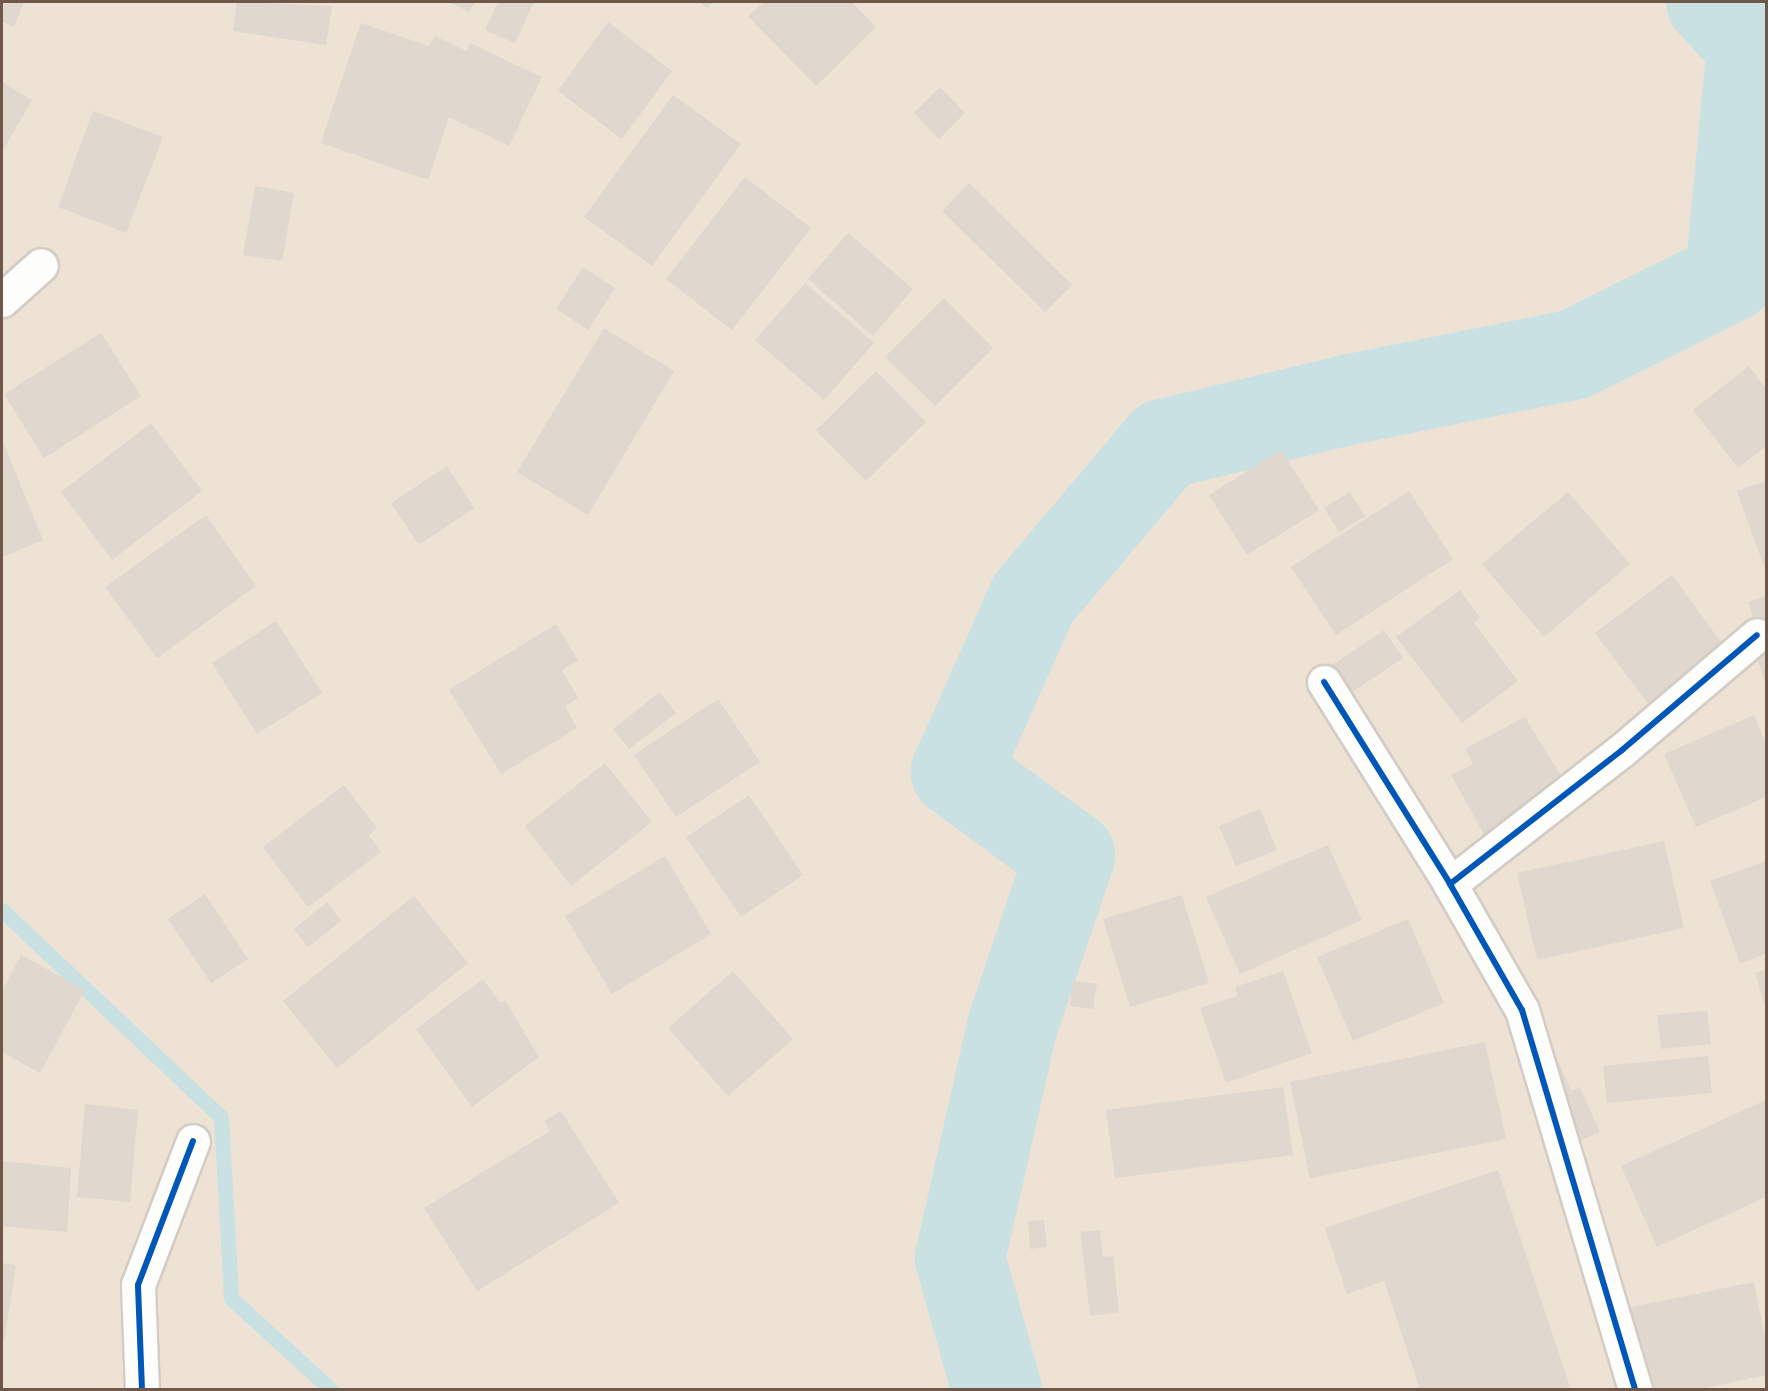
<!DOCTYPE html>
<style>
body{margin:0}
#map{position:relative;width:1768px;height:1391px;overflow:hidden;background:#f4efe7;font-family:Arial,sans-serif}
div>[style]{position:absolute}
.residential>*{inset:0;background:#ede2d4}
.stream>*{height:15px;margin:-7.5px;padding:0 7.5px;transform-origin:7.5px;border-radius:7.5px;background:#c9e1e3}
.river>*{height:90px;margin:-45px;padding:0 45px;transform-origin:45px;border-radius:45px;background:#c9e1e3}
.building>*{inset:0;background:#e0d7cf}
.roads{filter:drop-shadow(2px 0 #d3ccc5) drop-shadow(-2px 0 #d3ccc5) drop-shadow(0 2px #d3ccc5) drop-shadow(0 -2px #d3ccc5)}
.minor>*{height:33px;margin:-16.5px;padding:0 16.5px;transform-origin:16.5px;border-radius:16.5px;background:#fdfdfb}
.cycleway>*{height:6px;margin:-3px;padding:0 3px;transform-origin:3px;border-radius:3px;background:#0057b8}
span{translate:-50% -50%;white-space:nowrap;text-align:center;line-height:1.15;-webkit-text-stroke:4.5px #fdf5e6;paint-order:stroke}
.frame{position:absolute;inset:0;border:3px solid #6f574a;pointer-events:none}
</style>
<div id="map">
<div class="residential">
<div style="clip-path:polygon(2px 2px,1766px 2px,1766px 1389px,2px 1389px)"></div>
</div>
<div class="stream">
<div style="left:2px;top:910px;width:301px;rotate:43.4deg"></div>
<div style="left:221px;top:1117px;width:181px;rotate:86.8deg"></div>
<div style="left:231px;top:1298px;width:136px;rotate:42.6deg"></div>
</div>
<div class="river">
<div style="left:997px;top:1390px;width:137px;rotate:-105.7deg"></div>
<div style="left:960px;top:1258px;width:237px;rotate:-77.3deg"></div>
<div style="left:1012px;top:1027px;width:181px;rotate:-71.3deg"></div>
<div style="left:1070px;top:856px;width:142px;rotate:-143.6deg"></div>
<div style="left:956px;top:772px;width:189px;rotate:-66deg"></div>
<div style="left:1033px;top:599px;width:203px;rotate:-49.8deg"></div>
<div style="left:1164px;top:444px;width:193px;rotate:-13.5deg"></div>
<div style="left:1352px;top:399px;width:225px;rotate:-11.3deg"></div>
<div style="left:1573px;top:355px;width:175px;rotate:-26.4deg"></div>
<div style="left:1730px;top:277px;width:232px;rotate:-84.6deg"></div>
<div style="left:1752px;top:46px;width:60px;rotate:-133deg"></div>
</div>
<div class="building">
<div style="clip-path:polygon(2px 2px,24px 2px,14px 27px,2px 21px)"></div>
<div style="clip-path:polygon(237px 2px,332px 6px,326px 45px,233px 31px)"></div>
<div style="clip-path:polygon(449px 2px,475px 2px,469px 12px)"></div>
<div style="clip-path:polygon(498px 2px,534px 2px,515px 43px,485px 30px)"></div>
<div style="clip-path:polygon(700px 2px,713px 2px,707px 8px)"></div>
<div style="clip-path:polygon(764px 2px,852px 2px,876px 27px,816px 86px,748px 16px)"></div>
<div style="clip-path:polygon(608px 22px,672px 71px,622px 139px,558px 91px)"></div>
<div style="clip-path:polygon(361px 23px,429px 46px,435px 36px,466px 51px,470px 43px,542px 77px,509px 146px,449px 117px,428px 180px,321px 143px)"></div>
<div style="clip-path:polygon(2px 82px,32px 100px,2px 152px)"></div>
<div style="clip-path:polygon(940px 87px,965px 113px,939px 139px,914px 113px)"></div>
<div style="clip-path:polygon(673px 95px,741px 144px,652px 266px,584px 217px)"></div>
<div style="clip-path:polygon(93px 111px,163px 137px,126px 233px,58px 207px)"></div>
<div style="clip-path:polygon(745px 177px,811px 228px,732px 330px,666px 279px)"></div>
<div style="clip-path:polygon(969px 183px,1072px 285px,1045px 312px,942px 211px)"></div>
<div style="clip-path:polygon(255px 186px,294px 193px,282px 261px,243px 255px)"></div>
<div style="clip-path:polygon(848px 233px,913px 289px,873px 336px,808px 279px)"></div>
<div style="clip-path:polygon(583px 267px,615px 288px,588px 330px,556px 309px)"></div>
<div style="clip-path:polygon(805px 283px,874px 343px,824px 400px,755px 340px)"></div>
<div style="clip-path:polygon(944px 298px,993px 348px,935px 406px,885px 357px)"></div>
<div style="clip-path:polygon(604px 328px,674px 371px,588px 515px,517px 472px)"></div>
<div style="clip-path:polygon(101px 333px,141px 396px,44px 458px,4px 394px)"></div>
<div style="clip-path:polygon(1749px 366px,1766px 389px,1766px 446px,1738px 468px,1693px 410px)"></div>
<div style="clip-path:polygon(876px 371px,926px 422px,866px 481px,816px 430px)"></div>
<div style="clip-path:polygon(151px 423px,202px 491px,112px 560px,61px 492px)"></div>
<div style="clip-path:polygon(2px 439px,43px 540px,2px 557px)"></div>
<div style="clip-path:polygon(1281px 450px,1319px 510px,1247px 555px,1209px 495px)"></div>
<div style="clip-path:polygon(447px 466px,474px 508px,419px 545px,391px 503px)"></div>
<div style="clip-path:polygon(1766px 481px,1766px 572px,1737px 491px)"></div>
<div style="clip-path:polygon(1409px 491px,1453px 559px,1336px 635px,1291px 567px)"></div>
<div style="clip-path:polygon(1350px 492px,1365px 516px,1339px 532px,1324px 508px)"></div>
<div style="clip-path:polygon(1568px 492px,1630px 564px,1544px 637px,1482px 564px)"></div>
<div style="clip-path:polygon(206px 515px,256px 586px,157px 658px,105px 587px)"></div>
<div style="clip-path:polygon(1672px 575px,1726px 649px,1649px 705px,1595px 633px)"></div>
<div style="clip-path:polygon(1460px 590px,1480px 618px,1474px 623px,1518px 681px,1462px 723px,1396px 637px)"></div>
<div style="clip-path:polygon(1766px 596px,1766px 644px,1762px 645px,1748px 602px)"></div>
<div style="clip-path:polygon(276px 621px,322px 693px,257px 734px,212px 663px)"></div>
<div style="clip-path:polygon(556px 624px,578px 660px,562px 670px,578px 698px,565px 706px,577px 728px,501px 774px,449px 690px)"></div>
<div style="clip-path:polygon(1384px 630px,1403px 658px,1345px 697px,1326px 669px)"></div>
<div style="clip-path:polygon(1766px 647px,1766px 686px,1755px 651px)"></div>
<div style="clip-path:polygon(660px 692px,676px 713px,629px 749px,613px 729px)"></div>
<div style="clip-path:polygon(718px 699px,760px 762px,676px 817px,634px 755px)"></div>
<div style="clip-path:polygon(1754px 715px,1766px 745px,1766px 797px,1696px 827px,1664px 754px)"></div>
<div style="clip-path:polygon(1525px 717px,1572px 794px,1487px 840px,1451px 775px,1473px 764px,1465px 749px)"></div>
<div style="clip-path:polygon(605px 763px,652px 822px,571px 886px,525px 826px)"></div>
<div style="clip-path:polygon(344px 785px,377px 828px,369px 835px,381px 852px,308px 907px,263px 847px)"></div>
<div style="clip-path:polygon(749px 795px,803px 875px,741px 917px,686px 837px)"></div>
<div style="clip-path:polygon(1260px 809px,1277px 850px,1236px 866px,1219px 826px)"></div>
<div style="clip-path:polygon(1664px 841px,1684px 928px,1537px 960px,1517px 873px)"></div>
<div style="clip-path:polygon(1328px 845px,1362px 920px,1240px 974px,1206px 897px)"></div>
<div style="clip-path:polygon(665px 856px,711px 934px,612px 994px,565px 916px)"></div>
<div style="clip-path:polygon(1766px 861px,1766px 954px,1740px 963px,1710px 881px)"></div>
<div style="clip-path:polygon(205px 894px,248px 959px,211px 983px,168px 919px)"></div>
<div style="clip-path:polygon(1182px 895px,1209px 983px,1130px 1007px,1103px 919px)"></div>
<div style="clip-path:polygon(414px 896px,468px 963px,337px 1068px,283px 1001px)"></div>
<div style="clip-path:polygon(327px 902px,341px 921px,308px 947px,294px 929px)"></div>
<div style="clip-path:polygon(1408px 919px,1444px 1003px,1353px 1041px,1317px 957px)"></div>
<div style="clip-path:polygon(21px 955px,85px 990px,40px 1073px,2px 1052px,2px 992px)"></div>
<div style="clip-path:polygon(1766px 970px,1766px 1009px,1755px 973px)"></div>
<div style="clip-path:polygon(733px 971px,793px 1039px,728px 1096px,668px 1028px)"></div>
<div style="clip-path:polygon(1283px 971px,1312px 1053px,1226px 1083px,1200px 1008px,1238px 996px,1235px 987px)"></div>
<div style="clip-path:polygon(483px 979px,500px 1003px,505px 1000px,539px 1057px,472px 1107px,416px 1029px)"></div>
<div style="clip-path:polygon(1072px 981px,1097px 984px,1093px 1009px,1070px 1006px)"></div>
<div style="clip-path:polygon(1707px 1011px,1711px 1044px,1661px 1049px,1657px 1015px)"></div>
<div style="clip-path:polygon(1485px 1042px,1506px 1139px,1310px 1178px,1290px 1082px)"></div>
<div style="clip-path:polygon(1708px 1056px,1712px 1093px,1607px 1103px,1603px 1066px)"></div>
<div style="clip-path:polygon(1559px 1062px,1571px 1091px,1580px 1087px,1600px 1132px,1564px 1148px,1533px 1073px)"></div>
<div style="clip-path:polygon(1283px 1087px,1293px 1155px,1115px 1178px,1106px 1110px)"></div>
<div style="clip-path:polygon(1766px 1100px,1766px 1197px,1657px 1247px,1621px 1166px)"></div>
<div style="clip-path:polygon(85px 1104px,138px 1110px,130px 1202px,77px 1197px)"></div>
<div style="clip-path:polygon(561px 1111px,619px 1203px,477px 1291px,424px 1208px,550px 1131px,544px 1121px)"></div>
<div style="clip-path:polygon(2px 1161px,71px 1168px,67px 1232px,2px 1226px)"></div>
<div style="clip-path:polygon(1498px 1170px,1571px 1390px,1420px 1390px,1384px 1281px,1347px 1294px,1325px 1228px)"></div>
<div style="clip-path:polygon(1044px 1220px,1047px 1247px,1030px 1249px,1028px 1221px)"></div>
<div style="clip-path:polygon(1100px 1230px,1103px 1257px,1113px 1256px,1119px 1312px,1090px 1316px,1080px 1232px)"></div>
<div style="clip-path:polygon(2px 1263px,16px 1265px,3px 1348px,2px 1348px)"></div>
<div style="clip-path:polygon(1754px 1282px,1766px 1343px,1766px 1375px,1697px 1390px,1645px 1390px,1627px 1308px)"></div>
</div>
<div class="roads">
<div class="minor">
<div style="left:2px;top:300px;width:52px;rotate:-41.9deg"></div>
<div style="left:1324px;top:682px;width:238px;rotate:58deg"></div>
<div style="left:1450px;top:884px;width:145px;rotate:60.3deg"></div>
<div style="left:1522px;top:1010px;width:396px;rotate:73.4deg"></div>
<div style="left:1450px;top:884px;width:218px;rotate:-37.9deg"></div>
<div style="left:1622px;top:750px;width:177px;rotate:-40.4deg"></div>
<div style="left:142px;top:1390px;width:105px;rotate:-92.2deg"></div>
<div style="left:138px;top:1285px;width:154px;rotate:-69.1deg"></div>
</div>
</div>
<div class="cycleway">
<div style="left:1324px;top:682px;width:238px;rotate:58deg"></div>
<div style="left:1450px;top:884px;width:145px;rotate:60.3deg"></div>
<div style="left:1522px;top:1010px;width:396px;rotate:73.4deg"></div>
<div style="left:1450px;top:884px;width:218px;rotate:-37.9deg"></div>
<div style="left:1622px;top:750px;width:177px;rotate:-40.4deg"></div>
<div style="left:142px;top:1390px;width:105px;rotate:-92.2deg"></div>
<div style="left:138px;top:1285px;width:154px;rotate:-69.1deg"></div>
</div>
<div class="frame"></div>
</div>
